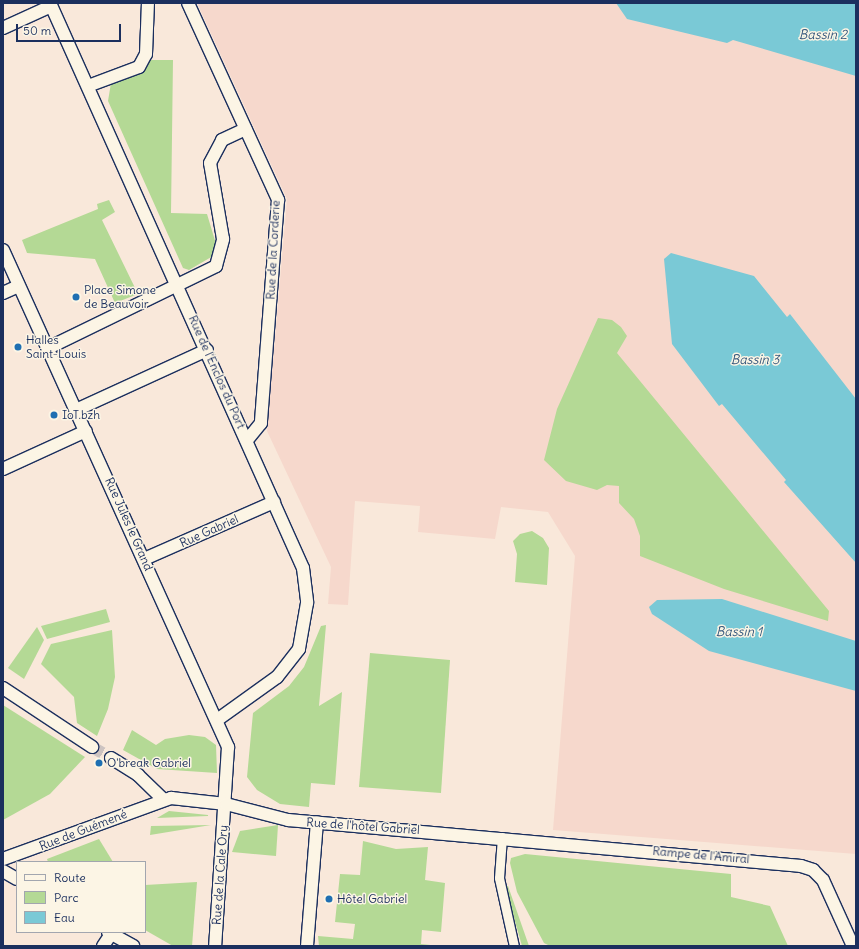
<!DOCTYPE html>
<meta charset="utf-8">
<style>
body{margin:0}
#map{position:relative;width:859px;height:949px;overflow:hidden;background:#f9e8da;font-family:Delius,sans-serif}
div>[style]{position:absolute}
.built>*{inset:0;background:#f6d8cc}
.green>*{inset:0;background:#b4d995}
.water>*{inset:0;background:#7ac9d6}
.minor-tunnel>*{height:12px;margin-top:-6px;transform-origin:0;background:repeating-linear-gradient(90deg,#cdc3c1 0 12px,transparent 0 18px)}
.roads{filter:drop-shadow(1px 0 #1b2f5e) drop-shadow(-1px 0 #1b2f5e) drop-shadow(0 1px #1b2f5e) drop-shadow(0 -1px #1b2f5e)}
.pedestrian>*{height:9px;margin:-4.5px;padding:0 4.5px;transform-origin:4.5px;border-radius:4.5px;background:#fcf5e5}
.minor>*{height:12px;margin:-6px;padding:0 6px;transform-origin:6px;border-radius:6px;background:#fcf5e5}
.dots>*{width:11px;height:11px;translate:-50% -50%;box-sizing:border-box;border:2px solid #fcf5e5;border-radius:50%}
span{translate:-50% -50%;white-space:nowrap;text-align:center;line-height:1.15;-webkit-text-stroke:3px #fcf5e5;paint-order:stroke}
.street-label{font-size:12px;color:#1b2f5e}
.poi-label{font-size:12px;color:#1b2f5e}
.left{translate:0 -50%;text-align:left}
.water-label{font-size:13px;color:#33567c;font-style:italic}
.frame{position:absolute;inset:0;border:4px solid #1b2f5e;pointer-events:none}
.legend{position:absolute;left:16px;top:861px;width:130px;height:72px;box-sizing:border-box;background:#fcf5e5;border:1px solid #a2a6af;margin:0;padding:5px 7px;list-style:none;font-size:12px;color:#1b2f5e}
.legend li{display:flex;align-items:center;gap:8px;height:20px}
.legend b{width:20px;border:1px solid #a2a6af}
.scale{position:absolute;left:16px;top:24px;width:105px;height:18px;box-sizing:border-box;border:2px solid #1b2f5e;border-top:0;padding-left:5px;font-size:12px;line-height:14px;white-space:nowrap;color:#1b2f5e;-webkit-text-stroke:3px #fcf5e5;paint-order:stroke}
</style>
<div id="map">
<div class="built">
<div style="clip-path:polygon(197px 3px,856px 3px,856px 854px,553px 830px,575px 556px,548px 512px,501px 507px,495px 539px,418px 532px,420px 506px,355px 501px,348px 605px,328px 604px,331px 567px,267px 431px,287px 199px)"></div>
</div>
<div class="green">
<div style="clip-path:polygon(150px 60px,173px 60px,171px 213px,207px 214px,216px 244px,213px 256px,189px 270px,183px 268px,108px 101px,111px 83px,145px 69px)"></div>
<div style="clip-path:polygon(109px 200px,115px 212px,102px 220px,138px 294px,115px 303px,95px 259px,27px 253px,22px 240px,98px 209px,97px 204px)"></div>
<div style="clip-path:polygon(598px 318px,612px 320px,621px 327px,627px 336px,617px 353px,829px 611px,828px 621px,724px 589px,640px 556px,640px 536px,634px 519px,619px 503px,619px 486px,607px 485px,597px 490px,566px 481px,544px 460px,557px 409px)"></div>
<div style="clip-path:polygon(532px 531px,543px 538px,549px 548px,547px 585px,515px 582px,517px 554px,513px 541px,520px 534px)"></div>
<div style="clip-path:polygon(106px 609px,110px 622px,47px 639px,41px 626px)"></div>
<div style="clip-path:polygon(326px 625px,319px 706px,342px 692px,335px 785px,311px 783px,309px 807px,280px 804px,257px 790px,247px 777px,253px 713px,289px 686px,304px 667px,321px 626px)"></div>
<div style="clip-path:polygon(37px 627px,44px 640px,24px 679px,8px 668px)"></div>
<div style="clip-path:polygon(112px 630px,115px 677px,108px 709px,97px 736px,77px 723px,74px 697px,41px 664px,51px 644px)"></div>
<div style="clip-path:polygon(370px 653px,450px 660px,441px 793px,359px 787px)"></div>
<div style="clip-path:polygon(3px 705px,85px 757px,50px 794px,3px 820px)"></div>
<div style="clip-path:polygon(132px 730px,156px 745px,165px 739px,189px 735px,205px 737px,216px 745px,217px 773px,157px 769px,123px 750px)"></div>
<div style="clip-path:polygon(169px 811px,208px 815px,208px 816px,157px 818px)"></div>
<div style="clip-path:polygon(211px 825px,150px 835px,151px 826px)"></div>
<div style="clip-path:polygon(278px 825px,276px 856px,232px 852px,240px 831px)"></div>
<div style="clip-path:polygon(99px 839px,113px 862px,48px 862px,47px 859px)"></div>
<div style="clip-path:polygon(363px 841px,396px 849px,428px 847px,425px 880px,445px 883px,441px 932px,422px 930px,421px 944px,440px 946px,319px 946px,318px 936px,353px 939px,355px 924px,335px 922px,340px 874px,360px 875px)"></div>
<div style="clip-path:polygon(525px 854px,731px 874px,731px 897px,770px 906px,788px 946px,550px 946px,544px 943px,517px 892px,510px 863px,511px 858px)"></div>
<div style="clip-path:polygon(197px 882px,192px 946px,173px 946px,145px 930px,145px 885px)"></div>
<div style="clip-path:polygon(505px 886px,508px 886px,529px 946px,522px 946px)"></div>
</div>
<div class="water">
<div style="clip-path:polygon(616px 3px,856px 3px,856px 76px,733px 40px,727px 43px,627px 19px)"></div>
<div style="clip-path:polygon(671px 253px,754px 276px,787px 317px,790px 314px,856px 399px,856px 563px,784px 482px,786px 480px,722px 404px,719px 406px,672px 344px,664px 259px)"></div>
<div style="clip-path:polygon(722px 599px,856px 641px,856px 691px,709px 651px,652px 614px,649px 607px,657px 600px)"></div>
</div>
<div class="minor-tunnel">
<div style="left:92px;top:747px;width:22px;rotate:30deg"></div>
</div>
<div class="roads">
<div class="pedestrian">
<div style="left:502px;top:837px;width:41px;rotate:94.2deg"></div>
<div style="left:499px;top:878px;width:70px;rotate:77.6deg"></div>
</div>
<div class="minor">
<div style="left:50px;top:3px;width:619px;rotate:65.88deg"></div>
<div style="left:303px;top:568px;width:35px;rotate:83deg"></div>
<div style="left:307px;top:603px;width:47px;rotate:99.9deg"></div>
<div style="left:299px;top:649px;width:36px;rotate:128deg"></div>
<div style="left:277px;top:677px;width:74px;rotate:144.4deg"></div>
<div style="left:188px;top:3px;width:217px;rotate:65.4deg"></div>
<div style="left:278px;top:200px;width:224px;rotate:94.4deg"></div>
<div style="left:261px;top:423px;width:22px;rotate:129deg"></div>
<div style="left:3px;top:28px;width:53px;rotate:-24.6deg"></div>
<div style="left:88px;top:86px;width:54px;rotate:-20.4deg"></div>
<div style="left:139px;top:67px;width:15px;rotate:-62deg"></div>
<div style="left:146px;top:54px;width:51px;rotate:-87.8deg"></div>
<div style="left:3px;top:250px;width:546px;rotate:65.64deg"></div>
<div style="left:228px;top:747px;width:199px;rotate:93.7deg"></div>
<div style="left:3px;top:293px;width:17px;rotate:-24deg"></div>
<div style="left:48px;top:348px;width:187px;rotate:-26deg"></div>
<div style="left:216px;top:266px;width:28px;rotate:-75deg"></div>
<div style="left:223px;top:239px;width:77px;rotate:-99.7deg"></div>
<div style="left:210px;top:163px;width:26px;rotate:-62deg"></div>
<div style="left:222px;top:140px;width:26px;rotate:-25deg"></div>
<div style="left:76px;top:410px;width:144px;rotate:-24.6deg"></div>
<div style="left:3px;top:469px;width:91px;rotate:-24.6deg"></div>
<div style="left:144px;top:559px;width:142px;rotate:-23.7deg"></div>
<div style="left:3px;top:688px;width:107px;rotate:33.5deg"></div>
<div style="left:111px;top:758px;width:32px;rotate:32deg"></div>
<div style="left:138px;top:775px;width:35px;rotate:44deg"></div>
<div style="left:3px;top:859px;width:179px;rotate:-20deg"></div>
<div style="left:171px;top:798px;width:55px;rotate:6.2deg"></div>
<div style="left:226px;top:804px;width:64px;rotate:14.5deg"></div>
<div style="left:288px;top:820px;width:515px;rotate:5.12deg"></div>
<div style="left:801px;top:866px;width:13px;rotate:18deg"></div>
<div style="left:813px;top:870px;width:14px;rotate:45deg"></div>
<div style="left:823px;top:880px;width:72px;rotate:65.6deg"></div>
<div style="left:3px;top:871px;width:16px;rotate:30deg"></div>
<div style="left:108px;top:932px;width:29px;rotate:29deg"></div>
<div style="left:103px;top:946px;width:14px;rotate:-56deg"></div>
<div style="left:307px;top:946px;width:124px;rotate:-85.4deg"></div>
</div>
</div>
<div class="dots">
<div style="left:76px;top:297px;background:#1f6fb2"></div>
<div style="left:18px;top:347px;background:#1f6fb2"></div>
<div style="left:54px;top:415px;background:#1f6fb2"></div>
<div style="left:99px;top:763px;background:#1f6fb2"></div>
<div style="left:329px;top:899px;background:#1f6fb2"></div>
</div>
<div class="street-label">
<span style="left:273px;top:250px;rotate:-87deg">Rue de la Corderie</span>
<span style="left:217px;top:372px;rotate:66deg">Rue de l'Enclos du Port</span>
<span style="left:129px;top:524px;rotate:66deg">Rue Jules le Grand</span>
<span style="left:209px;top:531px;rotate:-24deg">Rue Gabriel</span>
<span style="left:363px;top:826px;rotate:4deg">Rue de l'hôtel Gabriel</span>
<span style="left:83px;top:830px;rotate:-21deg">Rue de Guémené</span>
<span style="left:701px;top:855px;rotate:5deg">Rampe de l'Amiral</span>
<span style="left:220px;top:875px;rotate:-86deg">Rue de la Cale Ory</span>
</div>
<div class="poi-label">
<span class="left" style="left:84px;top:297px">Place Simone<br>de Beauvoir</span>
<span class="left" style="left:26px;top:347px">Halles<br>Saint-Louis</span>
<span class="left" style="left:62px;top:415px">IoT.bzh</span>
<span class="left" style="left:107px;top:763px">O'break Gabriel</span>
<span class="left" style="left:337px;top:899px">Hôtel Gabriel</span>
</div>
<div class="water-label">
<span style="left:823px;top:35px">Bassin 2</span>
<span style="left:755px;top:360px">Bassin 3</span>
<span style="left:739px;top:632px">Bassin 1</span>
</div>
<div class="frame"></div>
<ul class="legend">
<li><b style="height:5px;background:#fcf5e5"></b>Route</li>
<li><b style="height:11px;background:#b4d995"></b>Parc</li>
<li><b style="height:11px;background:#7ac9d6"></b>Eau</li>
</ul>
<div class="scale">50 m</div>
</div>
